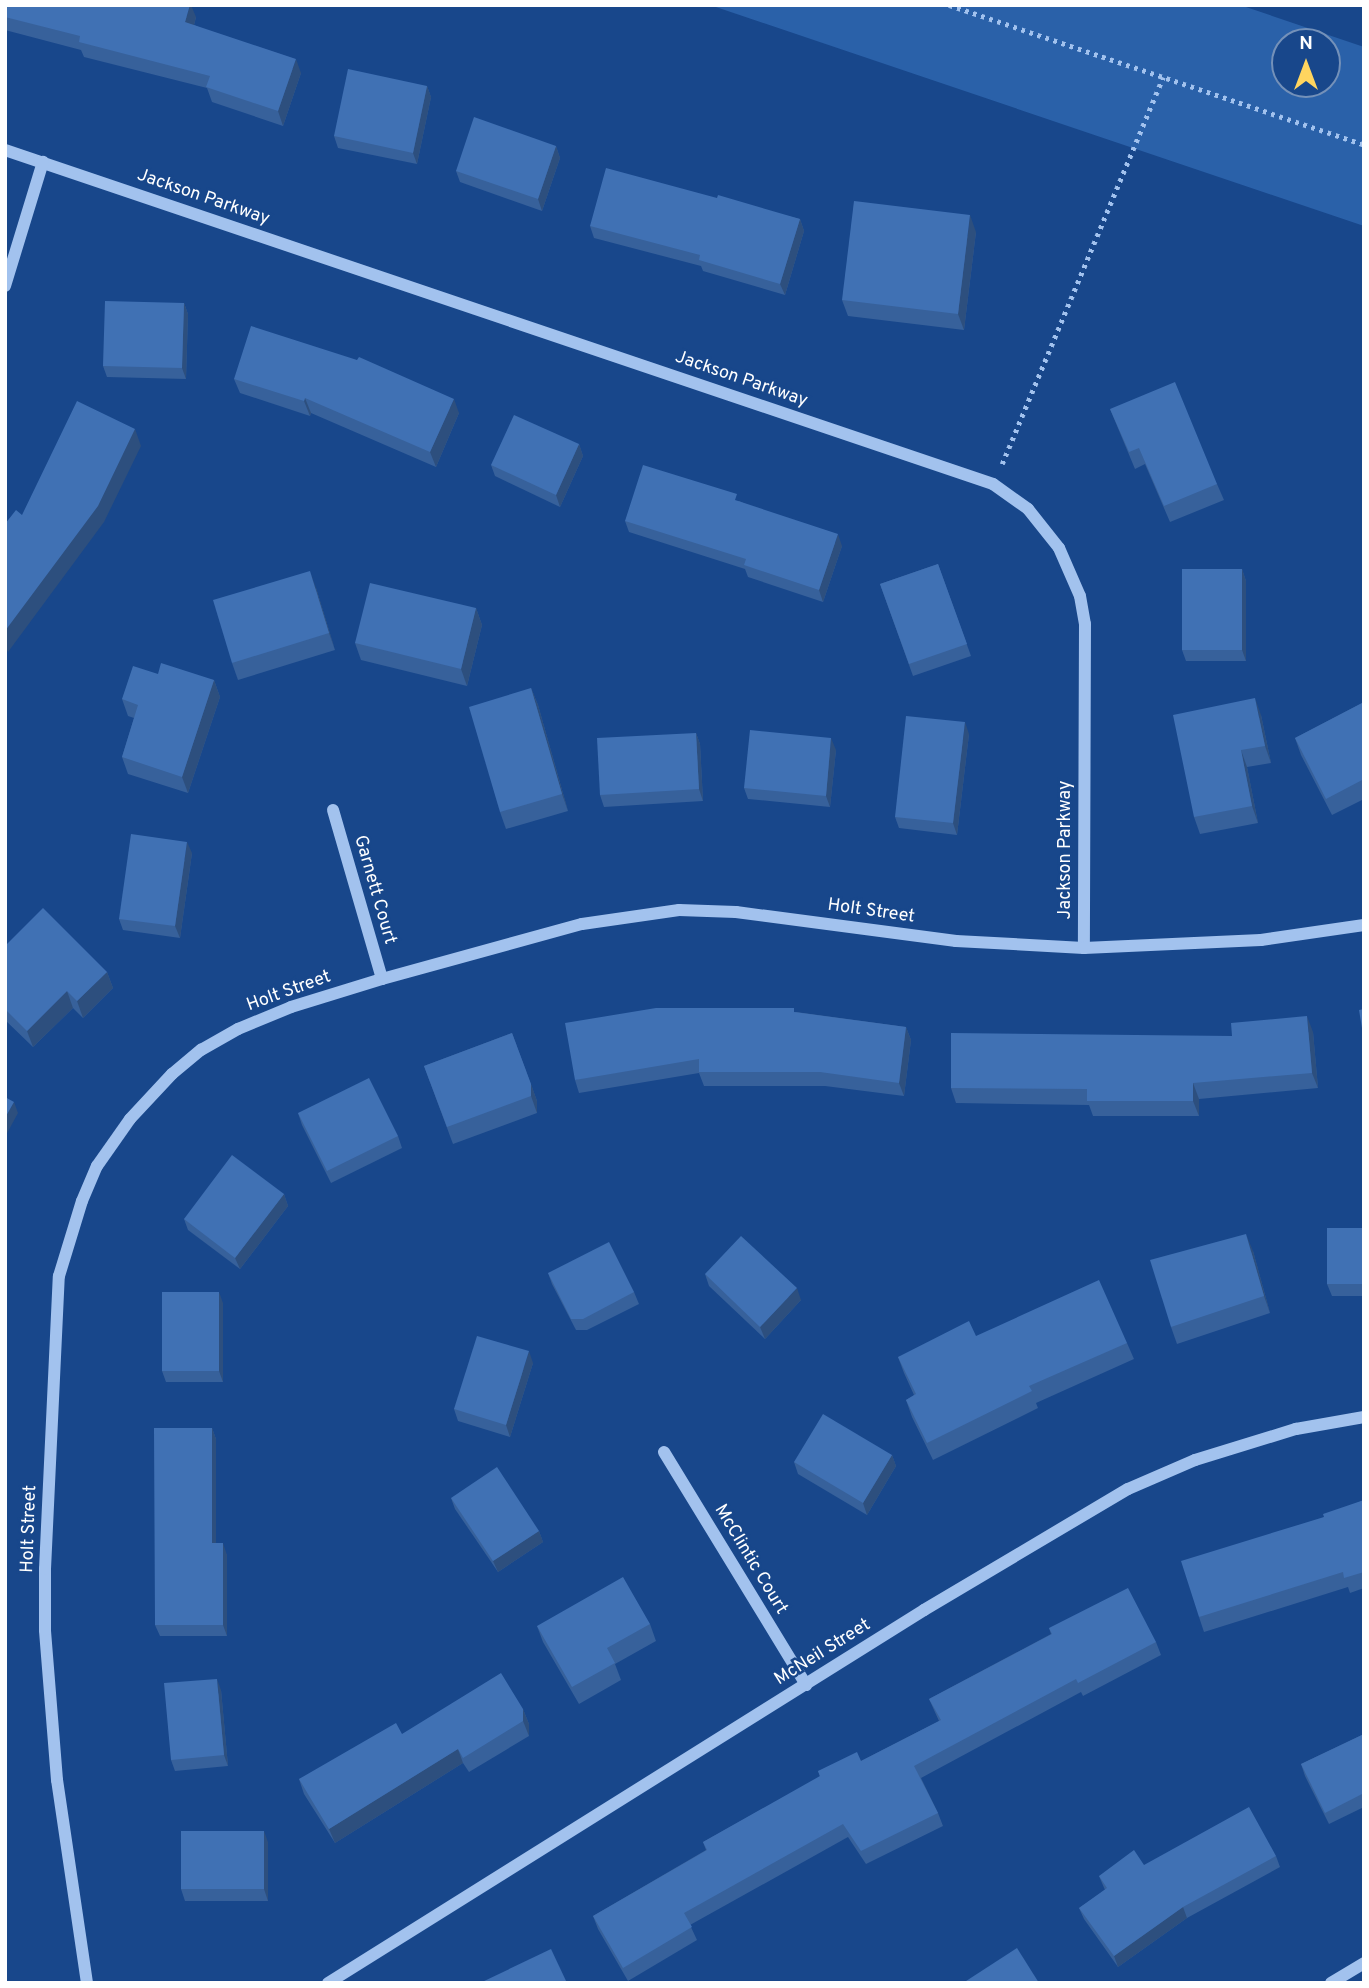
<!DOCTYPE html>
<style>
body{margin:0}
#map{position:relative;width:1369px;height:1988px;overflow:hidden;background:#18478b;font-family:Overpass,sans-serif}
div>[style]{position:absolute}
.green>*{inset:0;background:#2a61a9}
.path>*{height:4.5px;margin-top:-2.25px;transform-origin:0;background:repeating-linear-gradient(90deg,#a2c2ee 0 3.5px,transparent 0 8.5px)}
.minor>*{height:12px;margin:-6px;padding:0 6px;transform-origin:6px;border-radius:6px;background:#a2c2ee}
.wall>*{inset:0;background:#37619b}
.shaded-wall>*{inset:0;background:#2d4f7e}
.building>*{inset:0;background:#4071b4}
span{translate:-50% -50%;white-space:nowrap;text-align:center;line-height:1.15;-webkit-text-stroke:5px #18478b;paint-order:stroke}
.street-label{font-size:18px;color:#fff}
.frame{position:absolute;inset:0;border:7px solid #fff;pointer-events:none}
.north{position:absolute;left:1271px;top:28px;width:70px;height:70px;box-sizing:border-box;background:#18478b;border:2px solid #7491b9;border-radius:50%;rotate:0deg;font-size:19px;font-weight:700;line-height:28px;text-align:center;color:#fff}
.north::after{content:'';display:block;margin:auto;width:24px;height:32px;background:#ffd55f;clip-path:polygon(50% 0,100% 100%,50% 72%,0 100%)}
</style>
<div id="map">
<div class="green">
<div style="clip-path:polygon(evenodd,710px 5px,1240px 5px,1364px 47px,1364px 226px,710px 5px,1285px 42px,1327px 42px,1327px 84px,1285px 84px,1285px 42px)"></div>
</div>
<div class="path">
<div style="left:949px;top:5px;width:438px;rotate:18.6deg"></div>
<div style="left:1002px;top:464px;width:419px;rotate:-67.4deg"></div>
</div>
<div class="minor">
<div style="left:5px;top:150px;width:1043px;rotate:18.68deg"></div>
<div style="left:993px;top:484px;width:43px;rotate:35.5deg"></div>
<div style="left:1028px;top:509px;width:50px;rotate:51.5deg"></div>
<div style="left:1059px;top:548px;width:52px;rotate:66.4deg"></div>
<div style="left:1080px;top:596px;width:28px;rotate:80deg"></div>
<div style="left:1085px;top:624px;width:324px;rotate:90.2deg"></div>
<div style="left:5px;top:286px;width:130px;rotate:-73deg"></div>
<div style="left:333px;top:810px;width:176px;rotate:73.8deg"></div>
<div style="left:664px;top:1452px;width:273px;rotate:58.6deg"></div>
<div style="left:87px;top:1983px;width:205px;rotate:-98.4deg"></div>
<div style="left:57px;top:1780px;width:150px;rotate:-94.6deg"></div>
<div style="left:45px;top:1630px;width:61px;rotate:-90deg"></div>
<div style="left:45px;top:1569px;width:293px;rotate:-87.3deg"></div>
<div style="left:59px;top:1276px;width:78px;rotate:-73deg"></div>
<div style="left:82px;top:1201px;width:38px;rotate:-67deg"></div>
<div style="left:97px;top:1166px;width:57px;rotate:-54.9deg"></div>
<div style="left:130px;top:1119px;width:62px;rotate:-47deg"></div>
<div style="left:172px;top:1074px;width:38px;rotate:-40deg"></div>
<div style="left:201px;top:1050px;width:43px;rotate:-29.6deg"></div>
<div style="left:238px;top:1029px;width:57px;rotate:-22.5deg"></div>
<div style="left:291px;top:1007px;width:95px;rotate:-17.1deg"></div>
<div style="left:382px;top:979px;width:207px;rotate:-15.4deg"></div>
<div style="left:582px;top:924px;width:98px;rotate:-8.2deg"></div>
<div style="left:679px;top:910px;width:57px;rotate:2deg"></div>
<div style="left:736px;top:912px;width:222px;rotate:7.5deg"></div>
<div style="left:956px;top:941px;width:128px;rotate:3.1deg"></div>
<div style="left:1084px;top:948px;width:177px;rotate:-2.6deg"></div>
<div style="left:1261px;top:940px;width:104px;rotate:-8.3deg"></div>
<div style="left:328px;top:1983px;width:703px;rotate:-32.04deg"></div>
<div style="left:924px;top:1610px;width:237px;rotate:-30.7deg"></div>
<div style="left:1128px;top:1489px;width:73px;rotate:-23.4deg"></div>
<div style="left:1195px;top:1460px;width:106px;rotate:-17.1deg"></div>
<div style="left:1296px;top:1429px;width:69px;rotate:-10deg"></div>
<div style="left:1331px;top:1983px;width:39px;rotate:-31deg"></div>
</div>
<div class="wall">
<div style="clip-path:polygon(5px 5px,196px 17px,194px 25px,301px 73px,283px 126px,212px 102px,207px 88px,84px 57px,81px 50px,5px 30px)"></div>
<div style="clip-path:polygon(427px 86px,431px 97px,417px 164px,338px 148px,334px 136px)"></div>
<div style="clip-path:polygon(556px 146px,560px 158px,542px 211px,460px 182px,456px 171px)"></div>
<div style="clip-path:polygon(717px 198px,800px 219px,804px 231px,785px 295px,703px 271px,701px 266px,594px 238px,590px 226px)"></div>
<div style="clip-path:polygon(976px 232px,964px 330px,848px 316px,842px 300px)"></div>
<div style="clip-path:polygon(184px 303px,188px 314px,186px 379px,107px 377px,103px 366px)"></div>
<div style="clip-path:polygon(357px 360px,459px 413px,436px 467px,311px 413px,310px 416px,240px 393px,234px 379px)"></div>
<div style="clip-path:polygon(1110px 409px,1217px 484px,1224px 500px,1170px 522px,1145px 464px,1135px 469px)"></div>
<div style="clip-path:polygon(579px 444px,583px 456px,560px 507px,495px 476px,491px 465px)"></div>
<div style="clip-path:polygon(739px 501px,842px 546px,823px 602px,748px 577px,745px 569px,629px 532px,625px 521px)"></div>
<div style="clip-path:polygon(938px 564px,971px 656px,913px 676px,880px 584px)"></div>
<div style="clip-path:polygon(1242px 569px,1246px 581px,1246px 661px,1186px 661px,1182px 650px)"></div>
<div style="clip-path:polygon(316px 588px,335px 650px,238px 680px,232px 663px)"></div>
<div style="clip-path:polygon(476px 608px,482px 625px,467px 686px,361px 660px,355px 643px)"></div>
<div style="clip-path:polygon(158px 674px,214px 680px,220px 697px,188px 793px,128px 774px,122px 757px,134px 718px,128px 716px,122px 699px)"></div>
<div style="clip-path:polygon(531px 688px,538px 705px,568px 811px,506px 829px,500px 812px)"></div>
<div style="clip-path:polygon(1364px 702px,1364px 799px,1332px 815px,1301px 755px,1295px 738px)"></div>
<div style="clip-path:polygon(1261px 715px,1271px 763px,1247px 767px,1258px 823px,1200px 834px,1194px 817px)"></div>
<div style="clip-path:polygon(696px 733px,700px 744px,703px 801px,604px 807px,600px 795px)"></div>
<div style="clip-path:polygon(969px 734px,957px 835px,899px 828px,895px 817px)"></div>
<div style="clip-path:polygon(836px 750px,830px 807px,748px 799px,744px 788px)"></div>
<div style="clip-path:polygon(192px 853px,180px 938px,123px 930px,119px 919px)"></div>
<div style="clip-path:polygon(5px 946px,107px 972px,113px 988px,83px 1018px,73px 1008px,33px 1047px,5px 1020px)"></div>
<div style="clip-path:polygon(796px 1012px,906px 1027px,911px 1040px,904px 1096px,825px 1086px,704px 1086px,699px 1073px,579px 1093px,575px 1080px)"></div>
<div style="clip-path:polygon(1313px 1032px,1318px 1088px,1199px 1099px,1199px 1116px,1093px 1116px,1089px 1105px,956px 1103px,951px 1088px,1232px 1036px)"></div>
<div style="clip-path:polygon(512px 1033px,537px 1101px,537px 1113px,453px 1144px,424px 1066px)"></div>
<div style="clip-path:polygon(298px 1113px,398px 1136px,402px 1148px,331px 1183px,302px 1125px)"></div>
<div style="clip-path:polygon(284px 1194px,288px 1206px,240px 1269px,188px 1230px,184px 1219px)"></div>
<div style="clip-path:polygon(1364px 1228px,1364px 1296px,1332px 1296px,1327px 1284px)"></div>
<div style="clip-path:polygon(1253px 1251px,1270px 1313px,1177px 1344px,1171px 1327px)"></div>
<div style="clip-path:polygon(548px 1273px,634px 1292px,639px 1304px,587px 1330px,576px 1330px,552px 1284px)"></div>
<div style="clip-path:polygon(705px 1274px,801px 1300px,765px 1339px,709px 1286px)"></div>
<div style="clip-path:polygon(223px 1303px,223px 1382px,166px 1382px,162px 1371px)"></div>
<div style="clip-path:polygon(976px 1336px,1127px 1343px,1134px 1359px,1036px 1403px,1038px 1408px,933px 1460px,912px 1417px,906px 1400px,914px 1395px,904px 1373px,898px 1357px)"></div>
<div style="clip-path:polygon(533px 1363px,510px 1437px,458px 1421px,454px 1409px)"></div>
<div style="clip-path:polygon(212px 1428px,216px 1439px,216px 1543px,227px 1555px,227px 1636px,160px 1636px,155px 1625px)"></div>
<div style="clip-path:polygon(892px 1455px,896px 1466px,867px 1515px,798px 1474px,794px 1462px)"></div>
<div style="clip-path:polygon(451px 1498px,539px 1531px,543px 1542px,498px 1572px,455px 1509px)"></div>
<div style="clip-path:polygon(1364px 1500px,1364px 1588px,1350px 1593px,1348px 1587px,1204px 1632px,1199px 1617px,1324px 1517px)"></div>
<div style="clip-path:polygon(650px 1624px,656px 1641px,615px 1664px,621px 1680px,579px 1704px,543px 1642px,537px 1626px)"></div>
<div style="clip-path:polygon(1049px 1628px,1156px 1642px,1161px 1655px,1083px 1696px,1081px 1692px,921px 1778px,938px 1813px,943px 1826px,866px 1864px,848px 1837px,690px 1925px,697px 1940px,628px 1981px,598px 1929px,593px 1916px,706px 1850px,703px 1842px,820px 1777px,818px 1771px,861px 1761px,939px 1721px,929px 1699px,1051px 1634px)"></div>
<div style="clip-path:polygon(221px 1690px,228px 1766px,175px 1771px,171px 1760px)"></div>
<div style="clip-path:polygon(523px 1709px,529px 1724px,529px 1736px,469px 1772px,463px 1763px,335px 1843px,304px 1794px,299px 1779px,402px 1734px)"></div>
<div style="clip-path:polygon(1364px 1734px,1364px 1807px,1329px 1824px,1305px 1776px,1301px 1764px)"></div>
<div style="clip-path:polygon(268px 1842px,268px 1901px,185px 1901px,181px 1889px)"></div>
<div style="clip-path:polygon(1276px 1856px,1280px 1867px,1187px 1918px,1118px 1967px,1084px 1919px,1079px 1908px,1105px 1890px,1099px 1876px,1144px 1865px)"></div>
</div>
<div class="shaded-wall">
<div style="clip-path:polygon(190px 5px,191px 5px,196px 17px,191px 37px,185px 22px)"></div>
<div style="clip-path:polygon(296px 59px,301px 73px,283px 126px,278px 111px)"></div>
<div style="clip-path:polygon(427px 86px,431px 97px,417px 164px,413px 153px)"></div>
<div style="clip-path:polygon(556px 146px,560px 158px,542px 211px,538px 199px)"></div>
<div style="clip-path:polygon(970px 215px,976px 232px,964px 330px,958px 314px)"></div>
<div style="clip-path:polygon(800px 219px,804px 231px,785px 295px,780px 284px)"></div>
<div style="clip-path:polygon(184px 303px,188px 314px,186px 379px,182px 368px)"></div>
<div style="clip-path:polygon(305px 398px,311px 413px,310px 416px,304px 401px)"></div>
<div style="clip-path:polygon(454px 399px,459px 413px,436px 467px,430px 452px)"></div>
<div style="clip-path:polygon(135px 429px,141px 446px,104px 522px,8px 652px,5px 645px,5px 631px)"></div>
<div style="clip-path:polygon(579px 444px,583px 456px,560px 507px,556px 495px)"></div>
<div style="clip-path:polygon(838px 534px,842px 546px,823px 602px,819px 590px)"></div>
<div style="clip-path:polygon(1242px 569px,1246px 581px,1246px 661px,1242px 650px)"></div>
<div style="clip-path:polygon(310px 571px,316px 588px,335px 650px,329px 633px)"></div>
<div style="clip-path:polygon(476px 608px,482px 625px,467px 686px,461px 669px)"></div>
<div style="clip-path:polygon(214px 680px,220px 697px,188px 793px,182px 777px)"></div>
<div style="clip-path:polygon(531px 688px,538px 705px,568px 811px,562px 794px)"></div>
<div style="clip-path:polygon(1255px 698px,1261px 715px,1271px 763px,1265px 746px)"></div>
<div style="clip-path:polygon(965px 722px,969px 734px,957px 835px,953px 823px)"></div>
<div style="clip-path:polygon(696px 733px,700px 744px,703px 801px,699px 789px)"></div>
<div style="clip-path:polygon(831px 738px,836px 750px,830px 807px,826px 796px)"></div>
<div style="clip-path:polygon(1241px 750px,1247px 767px,1258px 823px,1252px 806px)"></div>
<div style="clip-path:polygon(187px 842px,192px 853px,180px 938px,175px 926px)"></div>
<div style="clip-path:polygon(107px 972px,113px 988px,83px 1018px,77px 1001px)"></div>
<div style="clip-path:polygon(67px 991px,73px 1008px,33px 1047px,27px 1031px)"></div>
<div style="clip-path:polygon(1307px 1016px,1313px 1032px,1318px 1088px,1312px 1073px)"></div>
<div style="clip-path:polygon(906px 1027px,911px 1040px,904px 1096px,899px 1083px)"></div>
<div style="clip-path:polygon(1193px 1083px,1199px 1099px,1199px 1116px,1193px 1101px)"></div>
<div style="clip-path:polygon(531px 1084px,537px 1101px,537px 1113px,531px 1096px)"></div>
<div style="clip-path:polygon(14px 1102px,18px 1113px,5px 1137px,5px 1118px)"></div>
<div style="clip-path:polygon(284px 1194px,288px 1206px,240px 1269px,235px 1258px)"></div>
<div style="clip-path:polygon(1246px 1234px,1253px 1251px,1270px 1313px,1264px 1296px)"></div>
<div style="clip-path:polygon(797px 1288px,801px 1300px,765px 1339px,760px 1327px)"></div>
<div style="clip-path:polygon(219px 1292px,223px 1303px,223px 1382px,219px 1371px)"></div>
<div style="clip-path:polygon(529px 1351px,533px 1363px,510px 1437px,506px 1425px)"></div>
<div style="clip-path:polygon(212px 1428px,216px 1439px,216px 1555px,212px 1543px)"></div>
<div style="clip-path:polygon(892px 1455px,896px 1466px,867px 1515px,863px 1503px)"></div>
<div style="clip-path:polygon(539px 1531px,543px 1542px,498px 1572px,493px 1561px)"></div>
<div style="clip-path:polygon(223px 1543px,227px 1555px,227px 1636px,223px 1625px)"></div>
<div style="clip-path:polygon(217px 1679px,221px 1690px,228px 1766px,224px 1755px)"></div>
<div style="clip-path:polygon(523px 1709px,529px 1724px,529px 1736px,523px 1721px)"></div>
<div style="clip-path:polygon(458px 1749px,463px 1763px,335px 1843px,329px 1829px)"></div>
<div style="clip-path:polygon(264px 1831px,268px 1842px,268px 1901px,264px 1889px)"></div>
<div style="clip-path:polygon(1183px 1907px,1187px 1918px,1118px 1967px,1114px 1956px)"></div>
</div>
<div class="building">
<div style="clip-path:polygon(5px 5px,190px 5px,185px 22px,296px 59px,278px 111px,206px 87px,210px 76px,79px 42px,80px 36px,5px 17px)"></div>
<div style="clip-path:polygon(348px 69px,427px 86px,413px 153px,334px 136px)"></div>
<div style="clip-path:polygon(474px 117px,556px 146px,538px 199px,456px 171px)"></div>
<div style="clip-path:polygon(606px 168px,717px 198px,718px 195px,800px 219px,780px 284px,699px 260px,700px 255px,590px 226px)"></div>
<div style="clip-path:polygon(854px 201px,970px 215px,958px 314px,842px 300px)"></div>
<div style="clip-path:polygon(105px 301px,184px 303px,182px 368px,103px 366px)"></div>
<div style="clip-path:polygon(251px 326px,357px 360px,359px 357px,454px 399px,430px 452px,305px 398px,304px 401px,234px 379px)"></div>
<div style="clip-path:polygon(1175px 382px,1217px 484px,1164px 506px,1139px 448px,1129px 452px,1110px 409px)"></div>
<div style="clip-path:polygon(77px 401px,135px 429px,98px 506px,5px 631px,5px 524px,16px 510px,22px 515px)"></div>
<div style="clip-path:polygon(514px 415px,579px 444px,556px 495px,491px 465px)"></div>
<div style="clip-path:polygon(643px 465px,737px 494px,735px 500px,838px 534px,819px 590px,744px 565px,746px 559px,625px 521px)"></div>
<div style="clip-path:polygon(938px 564px,967px 644px,909px 664px,880px 584px)"></div>
<div style="clip-path:polygon(1182px 569px,1242px 569px,1242px 650px,1182px 650px)"></div>
<div style="clip-path:polygon(310px 571px,329px 633px,232px 663px,213px 600px)"></div>
<div style="clip-path:polygon(370px 583px,476px 608px,461px 669px,355px 643px)"></div>
<div style="clip-path:polygon(161px 663px,214px 680px,182px 777px,122px 757px,138px 705px,122px 699px,133px 666px,158px 674px)"></div>
<div style="clip-path:polygon(531px 688px,562px 794px,500px 812px,469px 707px)"></div>
<div style="clip-path:polygon(1255px 698px,1265px 746px,1241px 750px,1252px 806px,1194px 817px,1173px 715px)"></div>
<div style="clip-path:polygon(1364px 702px,1364px 779px,1326px 799px,1295px 738px)"></div>
<div style="clip-path:polygon(906px 716px,965px 722px,953px 823px,895px 817px)"></div>
<div style="clip-path:polygon(750px 730px,831px 738px,826px 796px,744px 788px)"></div>
<div style="clip-path:polygon(696px 733px,699px 789px,600px 795px,597px 738px)"></div>
<div style="clip-path:polygon(131px 834px,187px 842px,175px 926px,119px 919px)"></div>
<div style="clip-path:polygon(43px 908px,107px 972px,77px 1001px,67px 991px,27px 1031px,5px 1009px,5px 946px)"></div>
<div style="clip-path:polygon(656px 1008px,794px 1008px,794px 1012px,906px 1027px,899px 1083px,820px 1072px,699px 1072px,699px 1059px,575px 1080px,565px 1023px)"></div>
<div style="clip-path:polygon(1364px 1009px,1364px 1040px,1359px 1010px)"></div>
<div style="clip-path:polygon(1307px 1016px,1312px 1073px,1193px 1083px,1193px 1101px,1087px 1101px,1087px 1089px,951px 1088px,951px 1033px,1232px 1036px,1231px 1023px)"></div>
<div style="clip-path:polygon(512px 1033px,531px 1084px,531px 1096px,447px 1127px,424px 1066px)"></div>
<div style="clip-path:polygon(369px 1078px,398px 1136px,327px 1171px,298px 1113px)"></div>
<div style="clip-path:polygon(5px 1097px,14px 1102px,5px 1118px)"></div>
<div style="clip-path:polygon(232px 1155px,284px 1194px,235px 1258px,184px 1219px)"></div>
<div style="clip-path:polygon(1327px 1228px,1364px 1228px,1364px 1284px,1327px 1284px)"></div>
<div style="clip-path:polygon(1246px 1234px,1264px 1296px,1171px 1327px,1150px 1260px)"></div>
<div style="clip-path:polygon(741px 1236px,797px 1288px,760px 1327px,705px 1274px)"></div>
<div style="clip-path:polygon(609px 1242px,634px 1292px,583px 1319px,571px 1319px,548px 1273px)"></div>
<div style="clip-path:polygon(1099px 1280px,1127px 1343px,1029px 1386px,1032px 1391px,927px 1443px,906px 1400px,916px 1394px,898px 1357px,969px 1321px,976px 1336px)"></div>
<div style="clip-path:polygon(162px 1292px,219px 1292px,219px 1371px,162px 1371px)"></div>
<div style="clip-path:polygon(477px 1336px,529px 1351px,506px 1425px,454px 1409px)"></div>
<div style="clip-path:polygon(823px 1414px,892px 1455px,863px 1503px,794px 1462px)"></div>
<div style="clip-path:polygon(154px 1428px,212px 1428px,212px 1543px,223px 1543px,223px 1625px,155px 1625px)"></div>
<div style="clip-path:polygon(497px 1467px,539px 1531px,493px 1561px,451px 1498px)"></div>
<div style="clip-path:polygon(1364px 1500px,1364px 1572px,1344px 1578px,1343px 1572px,1199px 1617px,1181px 1561px,1324px 1517px,1323px 1514px)"></div>
<div style="clip-path:polygon(623px 1577px,650px 1624px,607px 1648px,615px 1663px,572px 1687px,537px 1626px)"></div>
<div style="clip-path:polygon(1128px 1588px,1156px 1642px,1078px 1683px,1076px 1679px,914px 1766px,938px 1813px,861px 1851px,843px 1824px,684px 1913px,692px 1927px,623px 1968px,593px 1916px,707px 1850px,703px 1842px,820px 1776px,818px 1771px,857px 1752px,861px 1761px,941px 1720px,929px 1699px,1052px 1634px,1049px 1628px)"></div>
<div style="clip-path:polygon(501px 1673px,523px 1709px,523px 1721px,463px 1758px,458px 1749px,329px 1829px,299px 1779px,396px 1723px,402px 1734px)"></div>
<div style="clip-path:polygon(217px 1679px,224px 1755px,171px 1760px,164px 1683px)"></div>
<div style="clip-path:polygon(1364px 1734px,1364px 1793px,1325px 1813px,1301px 1764px)"></div>
<div style="clip-path:polygon(1249px 1807px,1276px 1856px,1183px 1907px,1114px 1956px,1079px 1908px,1107px 1888px,1099px 1876px,1134px 1850px,1144px 1865px)"></div>
<div style="clip-path:polygon(181px 1831px,264px 1831px,264px 1889px,181px 1889px)"></div>
<div style="clip-path:polygon(1017px 1948px,1039px 1983px,963px 1983px)"></div>
<div style="clip-path:polygon(551px 1949px,567px 1983px,480px 1983px)"></div>
</div>
<div class="street-label">
<span style="left:203px;top:198px;rotate:19deg">Jackson Parkway</span>
<span style="left:741px;top:380px;rotate:19deg">Jackson Parkway</span>
<span style="left:1066px;top:850px;rotate:-90deg">Jackson Parkway</span>
<span style="left:374px;top:890px;rotate:74deg">Garnett Court</span>
<span style="left:871px;top:912px;rotate:8deg">Holt Street</span>
<span style="left:289px;top:992px;rotate:-20deg">Holt Street</span>
<span style="left:30px;top:1529px;rotate:-88deg">Holt Street</span>
<span style="left:750px;top:1560px;rotate:59deg">McClintic Court</span>
<span style="left:823px;top:1653px;rotate:-32deg">McNeil Street</span>
</div>
<div class="frame"></div>
<div class="north">N</div>
</div>
